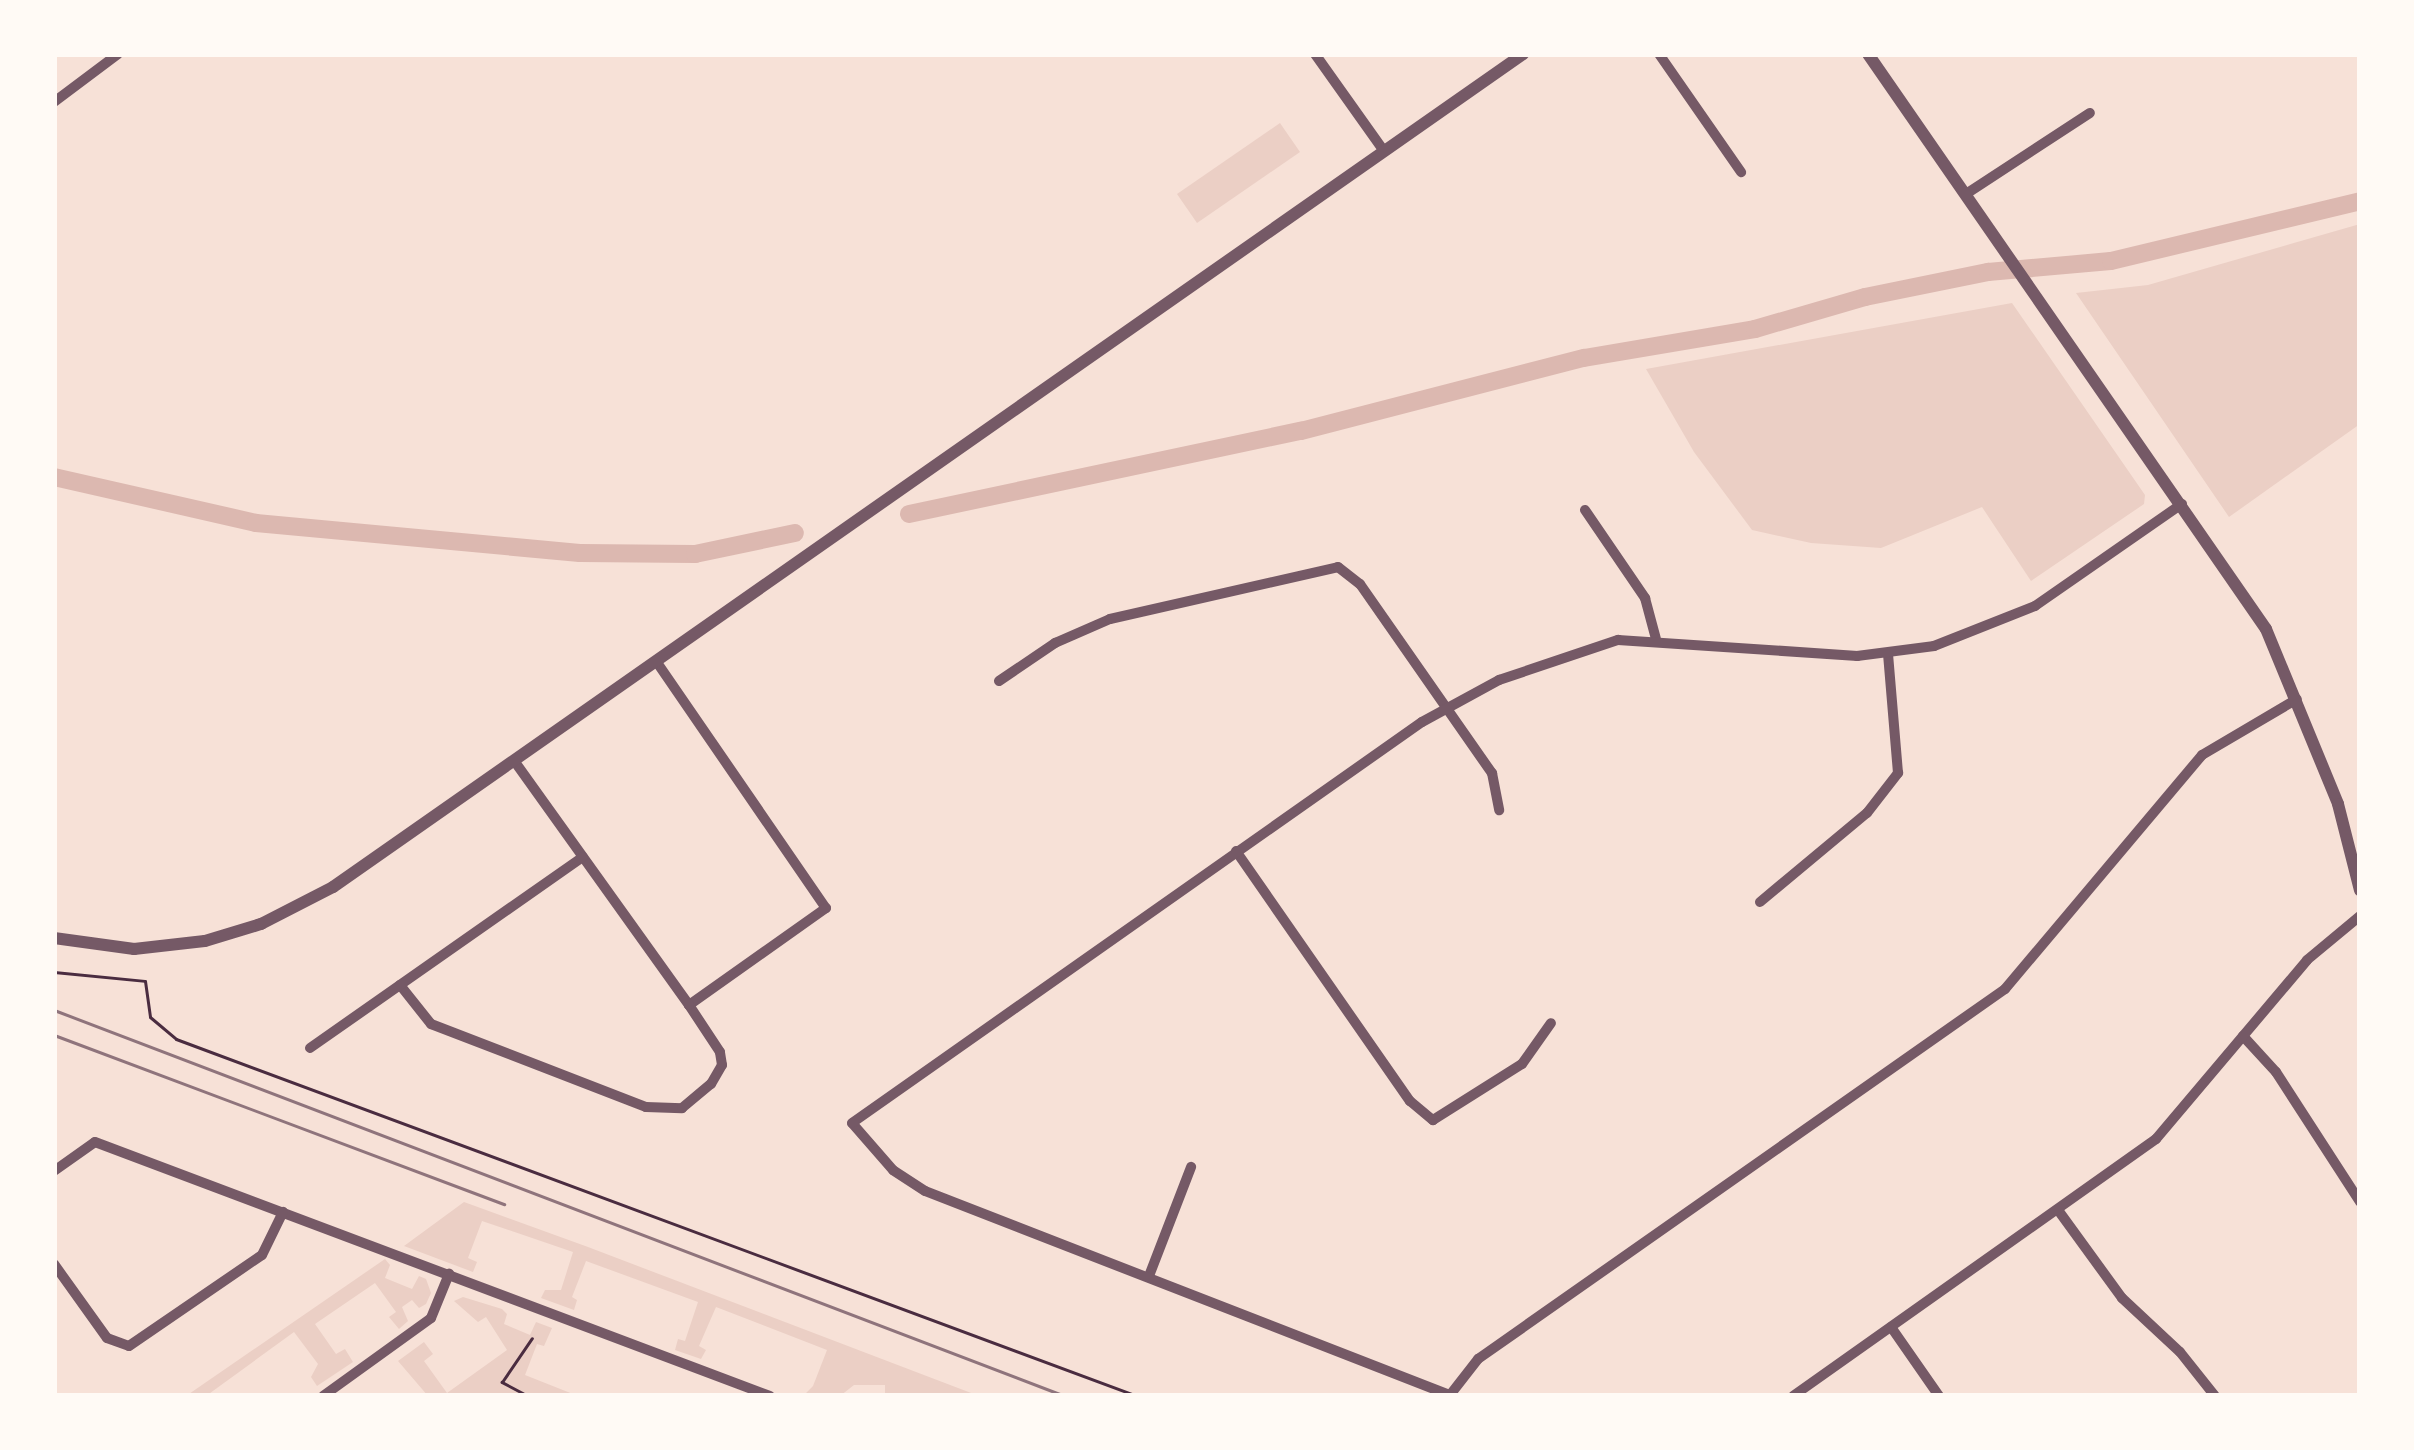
<!DOCTYPE html>
<style>
body{margin:0}
#map{position:relative;width:2414px;height:1450px;overflow:hidden;background:#f7e1d7;font-family:"Crimson Pro",serif}
div>[style]{position:absolute}
.green>*{inset:0;background:#ebcfc5}
.canal>*{height:18px;margin:-9px;padding:0 9px;transform-origin:9px;border-radius:9px;background:#dcb8b0}
.path>*{height:3px;margin:-1.5px;padding:0 1.5px;transform-origin:1.5px;border-radius:1.5px;background:#4a2c40}
.minor>*{height:10px;margin:-5px;padding:0 5px;transform-origin:5px;border-radius:5px;background:#755966}
.tertiary>*{height:12px;margin:-6px;padding:0 6px;transform-origin:6px;border-radius:6px;background:#755966}
.tram>*{height:3px;margin:-1.5px;padding:0 1.5px;transform-origin:1.5px;border-radius:1.5px;background:#8f747c}
span{translate:-50% -50%;white-space:nowrap;text-align:center;line-height:1.15;-webkit-text-stroke:9px #fffaf5;paint-order:stroke}
.frame{position:absolute;inset:0;border:57px solid #fffaf5;pointer-events:none}
</style>
<div id="map">
<div class="green">
<div style="clip-path:polygon(1280px 123px,1300px 152px,1197px 223px,1177px 194px)"></div>
<div style="clip-path:polygon(2360px 224px,2360px 424px,2229px 517px,2076px 293px,2148px 285px)"></div>
<div style="clip-path:polygon(2012px 303px,2145px 495px,2144px 504px,2031px 581px,1982px 507px,1881px 548px,1811px 543px,1752px 530px,1694px 452px,1646px 369px)"></div>
<div style="clip-path:polygon(464px 1202px,588px 1247px,979px 1396px,885px 1396px,885px 1385px,854px 1385px,840px 1396px,803px 1396px,813px 1386px,827px 1350px,716px 1307px,699px 1346px,706px 1350px,701px 1359px,675px 1350px,678px 1339px,685px 1341px,698px 1302px,586px 1261px,572px 1297px,577px 1300px,574px 1310px,541px 1298px,545px 1290px,561px 1290px,573px 1252px,482px 1221px,468px 1258px,477px 1262px,473px 1272px,404px 1246px)"></div>
<div style="clip-path:polygon(385px 1259px,390px 1265px,385px 1278px,412px 1289px,419px 1276px,426px 1279px,431px 1293px,426px 1304px,419px 1308px,412px 1300px,402px 1307px,408px 1321px,399px 1329px,389px 1317px,396px 1312px,375px 1283px,315px 1324px,336px 1354px,345px 1349px,353px 1362px,317px 1386px,311px 1377px,318px 1364px,294px 1332px,206px 1396px,186px 1396px)"></div>
<div style="clip-path:polygon(463px 1297px,502px 1309px,507px 1314px,504px 1324px,530px 1335px,536px 1322px,552px 1328px,544px 1346px,537px 1344px,525px 1375px,578px 1396px,428px 1396px,398px 1361px,424px 1342px,433px 1354px,424px 1361px,447px 1393px,507px 1350px,486px 1317px,478px 1322px,454px 1301px)"></div>
</div>
<div class="canal">
<div style="left:54px;top:477px;width:207px;rotate:12.8deg"></div>
<div style="left:256px;top:523px;width:325px;rotate:5.3deg"></div>
<div style="left:580px;top:553px;width:115px;rotate:0.5deg"></div>
<div style="left:695px;top:554px;width:102px;rotate:-11.9deg"></div>
<div style="left:909px;top:514px;width:401px;rotate:-12deg"></div>
<div style="left:1301px;top:431px;width:292px;rotate:-14.5deg"></div>
<div style="left:1584px;top:358px;width:173px;rotate:-9.6deg"></div>
<div style="left:1755px;top:329px;width:115px;rotate:-16.2deg"></div>
<div style="left:1865px;top:297px;width:126px;rotate:-11.5deg"></div>
<div style="left:1988px;top:272px;width:123px;rotate:-5.1deg"></div>
<div style="left:2111px;top:261px;width:256px;rotate:-13.5deg"></div>
</div>
<div class="path">
<div style="left:54px;top:972px;width:91px;rotate:5.6deg"></div>
<div style="left:145px;top:981px;width:36px;rotate:82deg"></div>
<div style="left:150px;top:1017px;width:34px;rotate:40deg"></div>
<div style="left:176px;top:1039px;width:1025px;rotate:20.38deg"></div>
<div style="left:528px;top:1396px;width:30px;rotate:-152deg"></div>
<div style="left:502px;top:1382px;width:53px;rotate:-55.7deg"></div>
</div>
<div class="minor">
<div style="left:1315px;top:54px;width:119px;rotate:54.6deg"></div>
<div style="left:1659px;top:54px;width:144px;rotate:55.2deg"></div>
<div style="left:54px;top:102px;width:80px;rotate:-36.9deg"></div>
<div style="left:1966px;top:194px;width:148px;rotate:-33.2deg"></div>
<div style="left:1585px;top:510px;width:107px;rotate:55.7deg"></div>
<div style="left:1645px;top:598px;width:42px;rotate:75deg"></div>
<div style="left:656px;top:661px;width:300px;rotate:55.5deg"></div>
<div style="left:826px;top:908px;width:168px;rotate:144.7deg"></div>
<div style="left:999px;top:681px;width:68px;rotate:-34.2deg"></div>
<div style="left:1055px;top:643px;width:60px;rotate:-23.6deg"></div>
<div style="left:1110px;top:619px;width:234px;rotate:-12.8deg"></div>
<div style="left:1338px;top:567px;width:28px;rotate:38deg"></div>
<div style="left:1360px;top:584px;width:231px;rotate:55.1deg"></div>
<div style="left:1492px;top:773px;width:38px;rotate:79deg"></div>
<div style="left:1236px;top:851px;width:305px;rotate:55.2deg"></div>
<div style="left:1410px;top:1101px;width:30px;rotate:40deg"></div>
<div style="left:1433px;top:1120px;width:105px;rotate:-32.2deg"></div>
<div style="left:1522px;top:1064px;width:50px;rotate:-54.7deg"></div>
<div style="left:1760px;top:902px;width:139px;rotate:-39.8deg"></div>
<div style="left:1867px;top:813px;width:51px;rotate:-52.2deg"></div>
<div style="left:1898px;top:773px;width:118px;rotate:-94.8deg"></div>
<div style="left:400px;top:985px;width:50px;rotate:51.5deg"></div>
<div style="left:431px;top:1024px;width:230px;rotate:21.1deg"></div>
<div style="left:646px;top:1107px;width:36px;rotate:2deg"></div>
<div style="left:682px;top:1108px;width:38px;rotate:-40deg"></div>
<div style="left:711px;top:1084px;width:22px;rotate:-60deg"></div>
<div style="left:722px;top:1065px;width:13px;rotate:-99deg"></div>
<div style="left:720px;top:1052px;width:56px;rotate:-123.4deg"></div>
<div style="left:689px;top:1005px;width:300px;rotate:-125.6deg"></div>
<div style="left:2243px;top:1036px;width:49px;rotate:47.5deg"></div>
<div style="left:2276px;top:1072px;width:155px;rotate:57.1deg"></div>
<div style="left:310px;top:1048px;width:333px;rotate:-35deg"></div>
<div style="left:54px;top:1171px;width:50px;rotate:-35.3deg"></div>
<div style="left:95px;top:1142px;width:721px;rotate:20.62deg"></div>
<div style="left:2058px;top:1210px;width:109px;rotate:54deg"></div>
<div style="left:2122px;top:1298px;width:79px;rotate:43deg"></div>
<div style="left:2180px;top:1352px;width:56px;rotate:51.5deg"></div>
<div style="left:54px;top:1264px;width:91px;rotate:54.4deg"></div>
<div style="left:107px;top:1338px;width:23px;rotate:20deg"></div>
<div style="left:129px;top:1346px;width:161px;rotate:-34.4deg"></div>
<div style="left:262px;top:1255px;width:48px;rotate:-64deg"></div>
<div style="left:1149px;top:1276px;width:117px;rotate:-68.9deg"></div>
<div style="left:1891px;top:1327px;width:84px;rotate:55.2deg"></div>
<div style="left:1450px;top:1395px;width:46px;rotate:-52.1deg"></div>
<div style="left:1478px;top:1359px;width:644px;rotate:-35.07deg"></div>
<div style="left:2005px;top:989px;width:306px;rotate:-49.9deg"></div>
<div style="left:2202px;top:755px;width:110px;rotate:-30.5deg"></div>
<div style="left:323px;top:1396px;width:133px;rotate:-35.8deg"></div>
<div style="left:431px;top:1318px;width:48px;rotate:-67.8deg"></div>
<div style="left:1452px;top:1396px;width:565px;rotate:-158.74deg"></div>
<div style="left:925px;top:1191px;width:38px;rotate:-147deg"></div>
<div style="left:893px;top:1170px;width:62px;rotate:-131.1deg"></div>
<div style="left:852px;top:1123px;width:697px;rotate:-35.13deg"></div>
<div style="left:1422px;top:722px;width:88px;rotate:-28.6deg"></div>
<div style="left:1499px;top:680px;width:126px;rotate:-18.6deg"></div>
<div style="left:1618px;top:640px;width:240px;rotate:3.8deg"></div>
<div style="left:1857px;top:656px;width:78px;rotate:-7.4deg"></div>
<div style="left:1934px;top:646px;width:109px;rotate:-21.6deg"></div>
<div style="left:2035px;top:606px;width:179px;rotate:-34.8deg"></div>
<div style="left:1793px;top:1396px;width:445px;rotate:-35.3deg"></div>
<div style="left:2156px;top:1139px;width:234px;rotate:-49.8deg"></div>
<div style="left:2307px;top:960px;width:69px;rotate:-39.7deg"></div>
</div>
<div class="tertiary">
<div style="left:1868px;top:54px;width:699px;rotate:55.31deg"></div>
<div style="left:2266px;top:629px;width:189px;rotate:67.6deg"></div>
<div style="left:2338px;top:804px;width:89px;rotate:75.7deg"></div>
<div style="left:54px;top:938px;width:81px;rotate:7.8deg"></div>
<div style="left:134px;top:949px;width:71px;rotate:-6.4deg"></div>
<div style="left:205px;top:941px;width:59px;rotate:-16.9deg"></div>
<div style="left:261px;top:924px;width:81px;rotate:-27.2deg"></div>
<div style="left:333px;top:887px;width:1453px;rotate:-34.99deg"></div>
</div>
<div class="tram">
<div style="left:54px;top:1010px;width:1082px;rotate:20.9deg"></div>
<div style="left:54px;top:1035px;width:481px;rotate:20.6deg"></div>
</div>
<div class="frame"></div>
</div>
